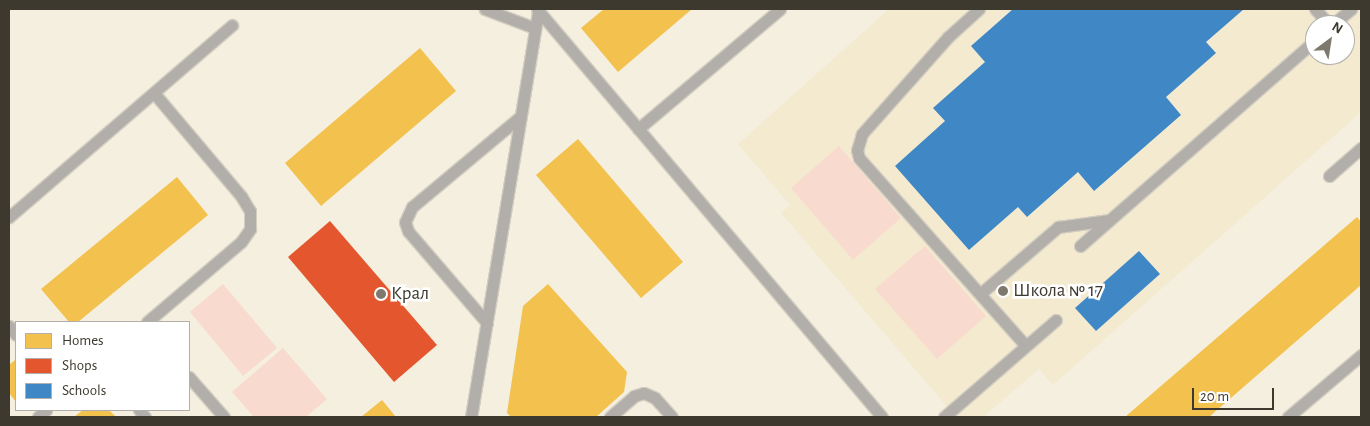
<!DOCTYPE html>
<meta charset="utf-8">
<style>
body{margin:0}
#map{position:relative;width:1370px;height:426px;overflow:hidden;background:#f5efdf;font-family:"Alegreya Sans",sans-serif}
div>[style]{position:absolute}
.built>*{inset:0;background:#f4ead0}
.green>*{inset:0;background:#f9dace}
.homes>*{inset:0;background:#f2c14e}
.shops>*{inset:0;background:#e4572e}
.schools>*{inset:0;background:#3f88c5}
.roads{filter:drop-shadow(1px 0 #d2cdc1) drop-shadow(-1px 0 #d2cdc1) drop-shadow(0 1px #d2cdc1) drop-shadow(0 -1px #d2cdc1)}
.lane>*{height:11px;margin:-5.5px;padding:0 5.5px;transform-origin:5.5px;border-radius:5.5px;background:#b2aea9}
.dots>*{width:14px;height:14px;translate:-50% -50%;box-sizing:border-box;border:2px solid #fff;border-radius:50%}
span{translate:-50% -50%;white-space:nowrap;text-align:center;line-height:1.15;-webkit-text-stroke:5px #fff;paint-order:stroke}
.poi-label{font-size:19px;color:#3d392f}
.left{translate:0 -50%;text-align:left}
.frame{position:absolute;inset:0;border:10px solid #3d392f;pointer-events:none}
.legend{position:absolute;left:15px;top:321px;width:175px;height:90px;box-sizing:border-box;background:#fff;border:1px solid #b1b0ac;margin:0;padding:6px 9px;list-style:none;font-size:15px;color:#3d392f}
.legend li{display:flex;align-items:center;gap:10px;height:25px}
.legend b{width:25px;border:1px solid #b1b0ac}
.north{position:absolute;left:1305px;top:15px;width:50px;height:50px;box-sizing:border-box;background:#fff;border:1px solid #b1b0ac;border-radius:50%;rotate:31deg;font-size:14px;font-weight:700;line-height:20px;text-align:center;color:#3d392f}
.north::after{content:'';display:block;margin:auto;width:18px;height:22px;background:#7d796d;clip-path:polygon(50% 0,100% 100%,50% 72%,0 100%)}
.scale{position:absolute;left:1192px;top:388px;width:82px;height:22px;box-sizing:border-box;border:2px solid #3d392f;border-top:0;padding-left:6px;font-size:15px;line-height:18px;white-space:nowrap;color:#3d392f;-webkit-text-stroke:4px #fff;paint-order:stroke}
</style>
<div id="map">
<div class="built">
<div style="clip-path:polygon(evenodd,889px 9px,1361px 9px,1361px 112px,1053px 385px,1039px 369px,983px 417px,956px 417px,781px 213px,790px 205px,738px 144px,889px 9px,1315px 25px,1345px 25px,1345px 55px,1315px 55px,1315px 25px)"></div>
</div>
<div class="green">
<div style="clip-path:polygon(839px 146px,901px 218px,853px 260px,791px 188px)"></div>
<div style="clip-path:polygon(925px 246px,986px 316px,937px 359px,875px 289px)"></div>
<div style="clip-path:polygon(223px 284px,277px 348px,243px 376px,190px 312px)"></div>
<div style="clip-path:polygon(283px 348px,327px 399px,306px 417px,254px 417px,232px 392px)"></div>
</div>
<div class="homes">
<div style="clip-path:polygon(604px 9px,692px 9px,618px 72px,581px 28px)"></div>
<div style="clip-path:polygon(420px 48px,456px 91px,321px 206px,285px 163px)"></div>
<div style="clip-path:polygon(578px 139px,683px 262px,641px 298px,536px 175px)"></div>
<div style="clip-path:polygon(177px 177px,208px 215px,78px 322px,69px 322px,41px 289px)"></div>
<div style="clip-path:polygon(1357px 217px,1361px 222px,1361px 285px,1209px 417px,1125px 417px)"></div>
<div style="clip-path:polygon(548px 284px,627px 372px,624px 392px,596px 417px,511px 417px,507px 413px,523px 306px)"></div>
<div style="clip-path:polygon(15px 360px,16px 361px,16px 402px,9px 393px,9px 365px)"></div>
<div style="clip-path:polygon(382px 400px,396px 417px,361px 417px)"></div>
<div style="clip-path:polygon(83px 410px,109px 410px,116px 417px,74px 417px)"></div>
</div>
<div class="shops">
<div style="clip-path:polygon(330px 221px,437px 345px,394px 382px,288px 257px)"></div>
</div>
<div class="schools">
<div style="clip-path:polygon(1013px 9px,1244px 9px,1206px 42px,1216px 53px,1166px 97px,1181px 115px,1094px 191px,1078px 172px,1027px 217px,1018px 207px,969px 250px,895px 166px,945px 121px,933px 108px,985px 62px,971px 46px)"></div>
<div style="clip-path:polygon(1139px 251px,1160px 274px,1096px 331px,1075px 308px)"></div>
</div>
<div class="roads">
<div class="lane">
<div style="left:485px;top:9px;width:53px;rotate:20.8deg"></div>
<div style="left:537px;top:9px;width:534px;rotate:49.78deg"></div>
<div style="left:979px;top:9px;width:42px;rotate:137.9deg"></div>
<div style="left:948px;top:37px;width:130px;rotate:131.6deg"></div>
<div style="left:862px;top:134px;width:17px;rotate:107deg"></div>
<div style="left:857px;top:150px;width:8px;rotate:76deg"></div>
<div style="left:859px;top:158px;width:251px;rotate:48.4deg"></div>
<div style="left:1315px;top:9px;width:22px;rotate:47deg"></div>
<div style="left:1332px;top:25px;width:25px;rotate:-40deg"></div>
<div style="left:638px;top:129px;width:186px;rotate:-40.2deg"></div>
<div style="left:1329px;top:176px;width:43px;rotate:-41.2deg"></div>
<div style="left:9px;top:217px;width:294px;rotate:-40.7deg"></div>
<div style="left:1080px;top:246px;width:313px;rotate:-41.2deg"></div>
<div style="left:980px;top:294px;width:103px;rotate:-40.7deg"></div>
<div style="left:1058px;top:227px;width:52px;rotate:-7.7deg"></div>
<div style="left:147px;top:322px;width:123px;rotate:-40.4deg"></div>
<div style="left:241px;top:242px;width:16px;rotate:-55deg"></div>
<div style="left:250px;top:229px;width:18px;rotate:-90deg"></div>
<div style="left:250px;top:211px;width:17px;rotate:-121deg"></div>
<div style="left:241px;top:196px;width:135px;rotate:-130.2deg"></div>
<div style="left:487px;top:323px;width:121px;rotate:-130.7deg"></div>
<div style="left:408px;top:231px;width:9px;rotate:-108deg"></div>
<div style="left:405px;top:222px;width:17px;rotate:-65deg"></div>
<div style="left:412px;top:207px;width:142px;rotate:-39.9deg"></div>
<div style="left:9px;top:326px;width:11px;rotate:52deg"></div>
<div style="left:189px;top:377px;width:53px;rotate:48.8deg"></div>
<div style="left:139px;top:410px;width:9px;rotate:49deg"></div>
<div style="left:38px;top:417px;width:11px;rotate:-41deg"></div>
<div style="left:471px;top:417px;width:411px;rotate:-80.6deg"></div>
<div style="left:610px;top:417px;width:32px;rotate:-41deg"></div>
<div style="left:634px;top:396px;width:10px;rotate:-17deg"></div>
<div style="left:644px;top:393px;width:12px;rotate:24deg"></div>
<div style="left:655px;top:398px;width:25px;rotate:48deg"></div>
<div style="left:944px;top:417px;width:148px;rotate:-40.9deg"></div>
<div style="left:1288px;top:417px;width:96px;rotate:-40.3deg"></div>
</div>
</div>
<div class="dots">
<div style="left:1003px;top:291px;background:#7d796d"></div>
<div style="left:381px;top:294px;background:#7d796d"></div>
</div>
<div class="poi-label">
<span class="left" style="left:1013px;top:291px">Школа № 17</span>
<span class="left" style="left:391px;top:294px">Крал</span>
</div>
<div class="frame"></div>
<ul class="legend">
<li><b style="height:14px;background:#f2c14e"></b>Homes</li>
<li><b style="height:14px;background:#e4572e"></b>Shops</li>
<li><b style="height:14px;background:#3f88c5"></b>Schools</li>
</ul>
<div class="north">N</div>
<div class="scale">20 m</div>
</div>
